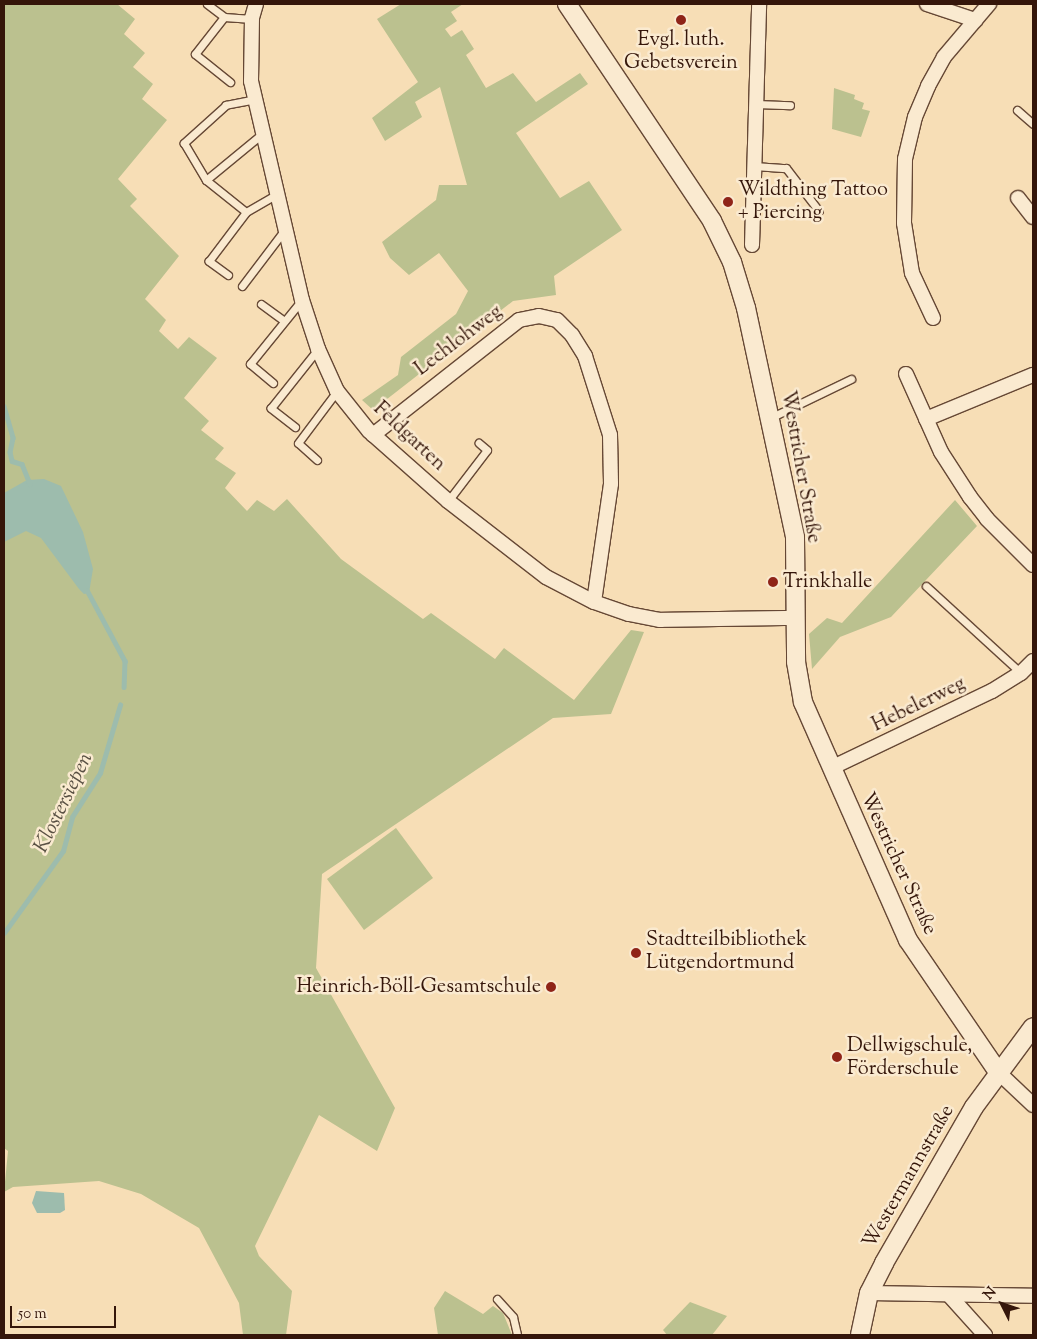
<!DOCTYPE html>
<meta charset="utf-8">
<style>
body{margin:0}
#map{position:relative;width:1037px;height:1339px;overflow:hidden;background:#f7deb6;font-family:"Sorts Mill Goudy",serif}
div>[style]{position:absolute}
.green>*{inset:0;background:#bbc18f}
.water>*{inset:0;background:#9dbcad}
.stream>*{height:4.5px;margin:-2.25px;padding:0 2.25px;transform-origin:2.25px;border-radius:2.25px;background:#9dbcad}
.roads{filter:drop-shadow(1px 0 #664835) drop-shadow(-1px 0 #664835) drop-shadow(0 1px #664835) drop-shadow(0 -1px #664835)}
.service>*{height:7px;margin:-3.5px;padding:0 3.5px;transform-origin:3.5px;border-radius:3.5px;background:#faead0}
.minor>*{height:14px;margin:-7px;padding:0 7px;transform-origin:7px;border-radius:7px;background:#faead0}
.tertiary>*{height:18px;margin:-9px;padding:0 9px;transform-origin:9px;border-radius:9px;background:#faead0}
.dots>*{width:14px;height:14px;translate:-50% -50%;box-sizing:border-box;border:2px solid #faead0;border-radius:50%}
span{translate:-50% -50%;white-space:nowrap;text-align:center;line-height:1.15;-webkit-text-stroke:5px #faead0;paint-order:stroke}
.poi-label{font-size:20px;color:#35160a}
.left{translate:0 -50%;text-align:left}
.right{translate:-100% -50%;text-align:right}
.street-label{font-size:20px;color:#35160a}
.water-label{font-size:21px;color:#595043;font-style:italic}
.frame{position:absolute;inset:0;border:5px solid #35160a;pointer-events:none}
.north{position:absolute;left:977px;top:1279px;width:50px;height:50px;-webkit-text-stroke:4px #faead0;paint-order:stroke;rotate:311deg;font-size:14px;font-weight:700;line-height:20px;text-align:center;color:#35160a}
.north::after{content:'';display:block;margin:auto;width:18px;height:22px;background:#35160a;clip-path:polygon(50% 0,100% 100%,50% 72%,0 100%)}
.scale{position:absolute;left:10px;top:1306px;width:106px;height:22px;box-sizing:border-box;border:2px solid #35160a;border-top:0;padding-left:6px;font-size:15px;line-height:18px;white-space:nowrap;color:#35160a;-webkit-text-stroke:4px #faead0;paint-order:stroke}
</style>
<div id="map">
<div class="green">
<div style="clip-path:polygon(4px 4px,117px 4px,135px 19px,124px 34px,145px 53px,133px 67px,153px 84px,142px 99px,167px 120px,118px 179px,137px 199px,130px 206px,179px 256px,145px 299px,166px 320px,159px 331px,178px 349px,189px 337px,217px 358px,184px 398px,209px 421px,201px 430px,224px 448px,215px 459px,236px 473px,225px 488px,247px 511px,257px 500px,274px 511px,287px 499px,341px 559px,423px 619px,431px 613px,495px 659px,504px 648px,574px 700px,631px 630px,644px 632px,611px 714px,553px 718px,322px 874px,316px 968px,395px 1108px,377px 1151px,319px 1115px,255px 1246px,259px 1256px,292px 1291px,286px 1335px,243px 1335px,239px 1303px,199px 1228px,141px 1194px,99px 1181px,13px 1187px,4px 1192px,8px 1151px,4px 1148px)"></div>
<div style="clip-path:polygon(401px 4px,463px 4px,451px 12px,457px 21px,445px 29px,451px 37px,462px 30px,474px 49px,466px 55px,486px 88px,513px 73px,536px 102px,580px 73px,588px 84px,516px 133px,560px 198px,589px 181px,622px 230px,554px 276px,556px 295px,513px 301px,373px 410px,362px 400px,398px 375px,401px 357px,456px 314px,468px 291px,439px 253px,409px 275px,390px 258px,382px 242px,436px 200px,439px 185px,467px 185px,440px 87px,415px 102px,422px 117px,385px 141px,372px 118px,418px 82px,377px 19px)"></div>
<div style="clip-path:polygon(834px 88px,855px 95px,854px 99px,864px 103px,862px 109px,870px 111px,861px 137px,832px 129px)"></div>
<div style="clip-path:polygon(955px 500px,977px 526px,891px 617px,840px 637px,812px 669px,809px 634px,827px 618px,842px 623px)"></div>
<div style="clip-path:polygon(396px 828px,433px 878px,364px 930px,327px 879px)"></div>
<div style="clip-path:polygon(445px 1291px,483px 1314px,493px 1306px,503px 1313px,512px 1335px,438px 1335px,434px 1308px)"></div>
<div style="clip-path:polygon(690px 1302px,727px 1316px,712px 1335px,667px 1335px,663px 1330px)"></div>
</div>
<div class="water">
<div style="clip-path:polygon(44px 479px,61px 486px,83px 532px,93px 569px,89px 593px,84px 594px,79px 589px,41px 538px,26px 531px,4px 542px,4px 493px,27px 480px)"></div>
<div style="clip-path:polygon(36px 1191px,64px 1193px,65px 1210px,60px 1213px,37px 1213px,32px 1203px)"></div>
</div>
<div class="stream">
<div style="left:4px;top:406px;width:33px;rotate:74deg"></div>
<div style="left:13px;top:438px;width:14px;rotate:102deg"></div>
<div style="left:10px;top:452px;width:9px;rotate:77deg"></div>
<div style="left:12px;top:461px;width:10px;rotate:17deg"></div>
<div style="left:22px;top:464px;width:22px;rotate:68deg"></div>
<div style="left:87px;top:590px;width:81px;rotate:61.8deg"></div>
<div style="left:125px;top:661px;width:26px;rotate:92deg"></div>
<div style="left:4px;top:933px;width:101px;rotate:-54.3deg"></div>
<div style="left:63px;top:851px;width:35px;rotate:-75deg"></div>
<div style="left:72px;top:817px;width:52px;rotate:-57.5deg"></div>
<div style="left:100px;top:773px;width:71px;rotate:-73.6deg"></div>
</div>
<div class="roads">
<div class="service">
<div style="left:207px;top:4px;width:21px;rotate:37deg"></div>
<div style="left:224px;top:17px;width:28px;rotate:4deg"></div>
<div style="left:224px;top:17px;width:47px;rotate:128.1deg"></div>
<div style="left:195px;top:54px;width:45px;rotate:38.7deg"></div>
<div style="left:256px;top:99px;width:31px;rotate:169deg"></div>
<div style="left:226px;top:105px;width:57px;rotate:137.9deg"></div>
<div style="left:184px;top:143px;width:43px;rotate:59.3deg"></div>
<div style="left:206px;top:180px;width:74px;rotate:-39.5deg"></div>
<div style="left:756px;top:104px;width:34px;rotate:2deg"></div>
<div style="left:1017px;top:110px;width:21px;rotate:41deg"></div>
<div style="left:754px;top:166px;width:32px;rotate:4deg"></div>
<div style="left:786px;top:168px;width:54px;rotate:52.5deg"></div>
<div style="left:206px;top:180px;width:51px;rotate:38.7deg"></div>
<div style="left:228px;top:275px;width:24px;rotate:-144deg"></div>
<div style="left:209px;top:261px;width:61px;rotate:-52.9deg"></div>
<div style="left:246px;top:212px;width:36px;rotate:-30deg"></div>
<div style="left:242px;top:286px;width:73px;rotate:-52.8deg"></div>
<div style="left:261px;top:304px;width:29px;rotate:36deg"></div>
<div style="left:273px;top:383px;width:30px;rotate:-140deg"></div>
<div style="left:250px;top:364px;width:81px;rotate:-51deg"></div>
<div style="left:770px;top:418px;width:90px;rotate:-25.7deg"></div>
<div style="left:295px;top:427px;width:31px;rotate:-142deg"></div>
<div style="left:271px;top:408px;width:75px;rotate:-51.5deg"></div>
<div style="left:317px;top:460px;width:25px;rotate:-138deg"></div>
<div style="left:298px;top:443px;width:65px;rotate:-53.1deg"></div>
<div style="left:448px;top:501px;width:64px;rotate:-52.6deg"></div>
<div style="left:487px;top:450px;width:11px;rotate:-139deg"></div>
<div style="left:926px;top:586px;width:129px;rotate:42.5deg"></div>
<div style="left:497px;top:1299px;width:24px;rotate:48deg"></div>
<div style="left:513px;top:1317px;width:18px;rotate:77deg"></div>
</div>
<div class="minor">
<div style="left:256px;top:4px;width:15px;rotate:106deg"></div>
<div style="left:252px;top:18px;width:63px;rotate:90.9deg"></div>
<div style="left:251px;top:81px;width:225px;rotate:76.9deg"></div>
<div style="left:302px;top:300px;width:52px;rotate:71.9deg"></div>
<div style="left:318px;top:349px;width:46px;rotate:65.7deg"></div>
<div style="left:337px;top:391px;width:51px;rotate:51.3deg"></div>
<div style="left:369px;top:431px;width:106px;rotate:41.5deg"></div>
<div style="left:448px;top:501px;width:124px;rotate:37.8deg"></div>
<div style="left:546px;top:577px;width:54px;rotate:27.5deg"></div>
<div style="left:594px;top:602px;width:37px;rotate:19deg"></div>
<div style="left:629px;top:614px;width:32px;rotate:11deg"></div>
<div style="left:660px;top:620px;width:134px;rotate:-0.9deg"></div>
<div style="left:927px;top:4px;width:51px;rotate:18.4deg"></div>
<div style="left:1018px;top:198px;width:24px;rotate:52deg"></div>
<div style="left:752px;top:245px;width:241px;rotate:-88.3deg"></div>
<div style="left:933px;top:318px;width:50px;rotate:-115deg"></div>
<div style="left:912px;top:273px;width:51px;rotate:-99.1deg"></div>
<div style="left:904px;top:223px;width:64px;rotate:-89.1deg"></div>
<div style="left:905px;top:159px;width:43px;rotate:-76.6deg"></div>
<div style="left:915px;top:117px;width:34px;rotate:-67deg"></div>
<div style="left:928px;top:86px;width:33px;rotate:-61deg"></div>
<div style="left:944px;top:57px;width:70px;rotate:-49.7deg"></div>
<div style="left:906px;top:374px;width:85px;rotate:65.8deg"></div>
<div style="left:941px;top:452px;width:54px;rotate:57.2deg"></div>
<div style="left:970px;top:497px;width:28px;rotate:52deg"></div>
<div style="left:987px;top:519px;width:65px;rotate:45deg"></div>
<div style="left:926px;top:419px;width:116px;rotate:-22.4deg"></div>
<div style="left:373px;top:435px;width:186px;rotate:-38.2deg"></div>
<div style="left:519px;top:320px;width:20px;rotate:-11deg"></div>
<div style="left:539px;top:316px;width:18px;rotate:13deg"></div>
<div style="left:557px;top:320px;width:21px;rotate:45deg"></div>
<div style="left:572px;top:335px;width:25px;rotate:58deg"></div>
<div style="left:585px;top:356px;width:83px;rotate:72.4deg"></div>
<div style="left:610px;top:435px;width:49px;rotate:88.8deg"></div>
<div style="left:611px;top:484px;width:119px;rotate:98.2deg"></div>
<div style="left:831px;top:768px;width:178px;rotate:-25.6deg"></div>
<div style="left:992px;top:691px;width:34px;rotate:-32deg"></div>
<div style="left:1021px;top:673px;width:17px;rotate:-45deg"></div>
<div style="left:998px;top:1072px;width:48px;rotate:43.3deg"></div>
<div style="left:869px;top:1293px;width:164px;rotate:1deg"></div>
<div style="left:949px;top:1295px;width:54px;rotate:48deg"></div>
</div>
<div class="tertiary">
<div style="left:567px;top:4px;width:261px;rotate:56.2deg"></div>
<div style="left:712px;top:221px;width:46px;rotate:64deg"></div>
<div style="left:732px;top:262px;width:48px;rotate:73.1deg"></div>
<div style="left:746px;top:308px;width:234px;rotate:77.9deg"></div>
<div style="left:795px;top:537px;width:125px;rotate:89.5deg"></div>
<div style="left:796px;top:662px;width:41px;rotate:80.1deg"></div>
<div style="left:803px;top:702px;width:260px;rotate:66.2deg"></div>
<div style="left:908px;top:940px;width:160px;rotate:55.7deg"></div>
<div style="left:860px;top:1335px;width:43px;rotate:-77.9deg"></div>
<div style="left:869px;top:1293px;width:34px;rotate:-63deg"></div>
<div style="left:884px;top:1263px;width:180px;rotate:-60deg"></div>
<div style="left:974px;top:1107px;width:99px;rotate:-53.6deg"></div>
</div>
</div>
<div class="dots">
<div style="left:681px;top:20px;background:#8f2418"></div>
<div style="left:728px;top:202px;background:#8f2418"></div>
<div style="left:773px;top:582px;background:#8f2418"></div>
<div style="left:636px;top:953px;background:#8f2418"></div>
<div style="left:551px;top:987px;background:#8f2418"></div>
<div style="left:837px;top:1057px;background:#8f2418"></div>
</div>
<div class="poi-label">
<span style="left:681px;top:52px">Evgl. luth.<br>Gebetsverein</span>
<span class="left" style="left:738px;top:202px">Wildthing Tattoo<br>+ Piercing</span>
<span class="left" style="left:783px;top:582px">Trinkhalle</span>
<span class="left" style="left:646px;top:952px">Stadtteilbibliothek<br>Lütgendortmund</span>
<span class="right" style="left:541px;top:987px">Heinrich-Böll-Gesamtschule</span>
<span class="left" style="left:847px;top:1058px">Dellwigschule,<br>Förderschule</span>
</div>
<div class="street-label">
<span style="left:459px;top:341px;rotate:-37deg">Lechlohweg</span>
<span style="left:409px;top:437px;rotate:43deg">Feldgarten</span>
<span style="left:800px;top:467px;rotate:80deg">Westricher Straße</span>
<span style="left:919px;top:705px;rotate:-26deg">Hebelerweg</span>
<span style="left:898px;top:864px;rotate:65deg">Westricher Straße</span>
<span style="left:909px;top:1177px;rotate:-60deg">Westermannstraße</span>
</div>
<div class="water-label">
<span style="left:64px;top:803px;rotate:-64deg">Klostersiepen</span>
</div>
<div class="frame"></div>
<div class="north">N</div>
<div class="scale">50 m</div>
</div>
